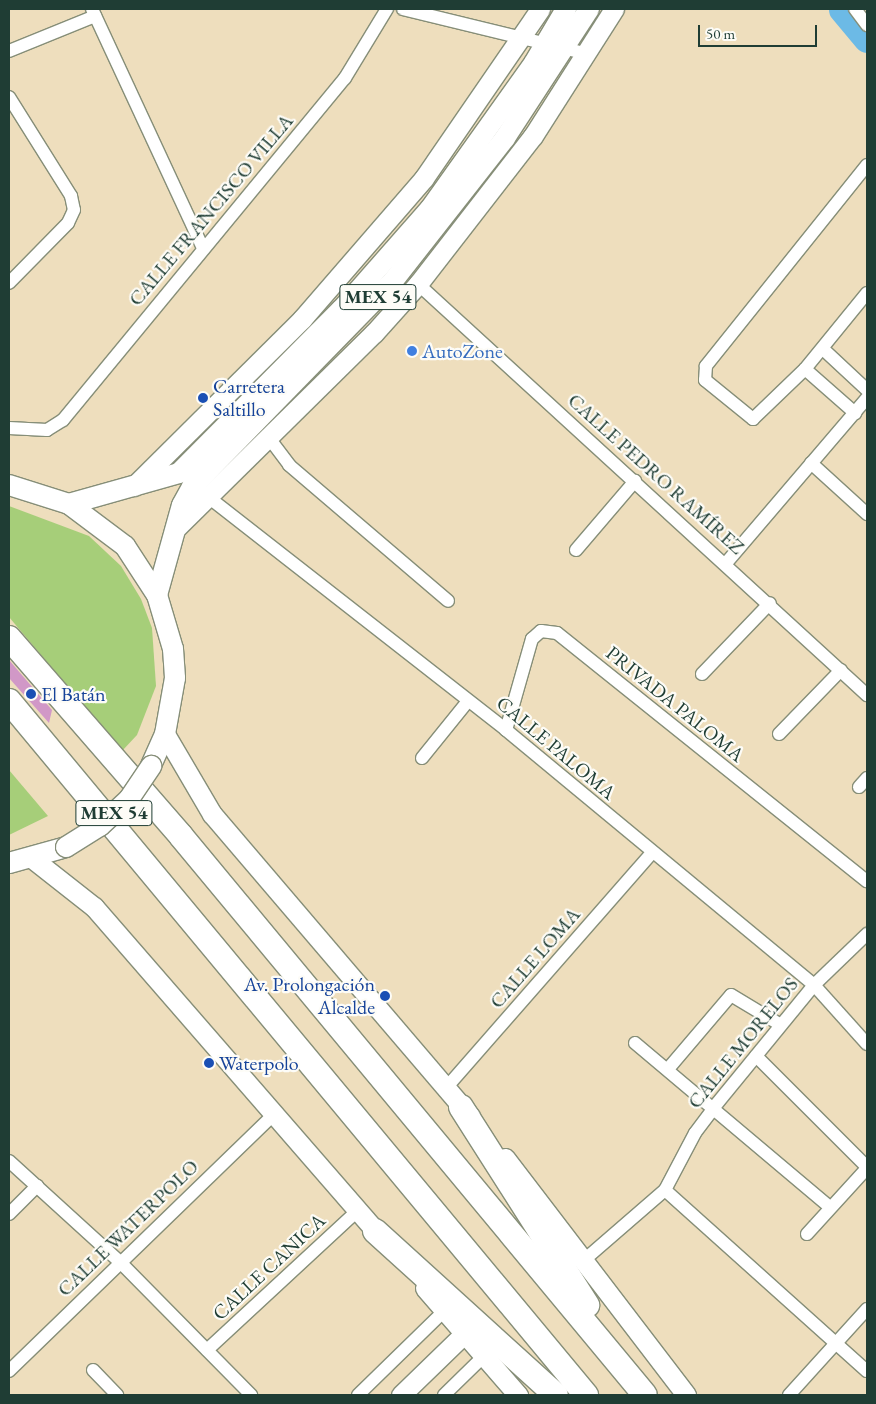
<!DOCTYPE html>
<meta charset="utf-8">
<style>
body{margin:0}
#map{position:relative;width:876px;height:1404px;overflow:hidden;background:#eedebd;font-family:"EB Garamond",serif}
div>[style]{position:absolute}
.green>*{inset:0;background:#a6ce79}
.river>*{height:29px;margin:-14.5px;padding:0 14.5px;transform-origin:14.5px;border-radius:14.5px;background:#6cbae6}
.building>*{inset:0;background:#d198c7}
.roads{filter:drop-shadow(1px 0 #868e78) drop-shadow(-1px 0 #868e78) drop-shadow(0 1px #868e78) drop-shadow(0 -1px #868e78)}
.street>*{height:12px;margin:-6px;padding:0 6px;transform-origin:6px;border-radius:6px;background:#fff}
.secondary>*{height:19px;margin:-9.5px;padding:0 9.5px;transform-origin:9.5px;border-radius:9.5px;background:#fff}
.primary>*{height:20px;margin:-10px;padding:0 10px;transform-origin:10px;border-radius:10px;background:#fff}
.highway>*{height:24px;margin:-12px;padding:0 12px;transform-origin:12px;border-radius:12px;background:#fff}
.bridges{filter:drop-shadow(1px 0 #868e78) drop-shadow(-1px 0 #868e78) drop-shadow(0 1px #868e78) drop-shadow(0 -1px #868e78)}
.primary-bridge>*{height:20px;margin:-10px;padding:0 10px;transform-origin:10px;border-radius:10px;background:#fff}
.dots>*{width:14px;height:14px;translate:-50% -50%;box-sizing:border-box;border:2px solid #fdfcf7;border-radius:50%}
span{translate:-50% -50%;white-space:nowrap;text-align:center;line-height:1.15;-webkit-text-stroke:4.5px #fdfcf7;paint-order:stroke}
.shield-label span{padding:1px 4px;background:#fdfcf7;border:1px solid;border-radius:4px;-webkit-text-stroke-width:0}
.shield-label{font-size:19px;color:#1f3d34;font-weight:700}
.street-label{font-size:20px;color:#1f3d34}
.shop-label{font-size:20px;color:#366cbe}
.left{translate:0 -50%;text-align:left}
.transit-label{font-size:20px;color:#164399}
.right{translate:-100% -50%;text-align:right}
.frame{position:absolute;inset:0;border:10px solid #1f3d34;pointer-events:none}
.scale{position:absolute;left:698px;top:25px;width:119px;height:22px;box-sizing:border-box;border:2px solid #1f3d34;border-top:0;padding-left:6px;font-size:15px;line-height:18px;white-space:nowrap;color:#1f3d34;-webkit-text-stroke:4px #fdfcf7;paint-order:stroke}
</style>
<div id="map">
<div class="green">
<div style="clip-path:polygon(9px 506px,89px 536px,121px 566px,141px 599px,152px 628px,156px 686px,137px 735px,122px 751px,9px 617px)"></div>
<div style="clip-path:polygon(9px 770px,48px 816px,9px 835px)"></div>
</div>
<div class="river">
<div style="left:843px;top:9px;width:38px;rotate:50deg"></div>
</div>
<div class="building">
<div style="clip-path:polygon(9px 660px,52px 710px,49px 723px,9px 678px)"></div>
</div>
<div class="roads">
<div class="street">
<div style="left:92px;top:9px;width:264px;rotate:65.1deg"></div>
<div style="left:403px;top:9px;width:189px;rotate:13.7deg"></div>
<div style="left:855px;top:9px;width:20px;rotate:53deg"></div>
<div style="left:9px;top:51px;width:93px;rotate:-22.1deg"></div>
<div style="left:9px;top:97px;width:117px;rotate:57.9deg"></div>
<div style="left:71px;top:196px;width:14px;rotate:78deg"></div>
<div style="left:74px;top:210px;width:14px;rotate:115deg"></div>
<div style="left:68px;top:223px;width:84px;rotate:134.5deg"></div>
<div style="left:867px;top:165px;width:258px;rotate:128.7deg"></div>
<div style="left:706px;top:366px;width:14px;rotate:94deg"></div>
<div style="left:705px;top:380px;width:62px;rotate:39.1deg"></div>
<div style="left:753px;top:419px;width:72px;rotate:-43.9deg"></div>
<div style="left:805px;top:369px;width:98px;rotate:-50.8deg"></div>
<div style="left:418px;top:284px;width:609px;rotate:42.47deg"></div>
<div style="left:823px;top:349px;width:60px;rotate:43deg"></div>
<div style="left:805px;top:369px;width:67px;rotate:41.3deg"></div>
<div style="left:9px;top:428px;width:38px;rotate:3deg"></div>
<div style="left:47px;top:430px;width:19px;rotate:-32deg"></div>
<div style="left:63px;top:420px;width:443px;rotate:-50.5deg"></div>
<div style="left:345px;top:78px;width:81px;rotate:-58.7deg"></div>
<div style="left:269px;top:438px;width:34px;rotate:53deg"></div>
<div style="left:289px;top:465px;width:209px;rotate:40.5deg"></div>
<div style="left:811px;top:463px;width:76px;rotate:42.3deg"></div>
<div style="left:207px;top:496px;width:380px;rotate:38deg"></div>
<div style="left:506px;top:730px;width:400px;rotate:39.6deg"></div>
<div style="left:814px;top:985px;width:79px;rotate:48.1deg"></div>
<div style="left:576px;top:550px;width:91px;rotate:-49.5deg"></div>
<div style="left:727px;top:562px;width:216px;rotate:-49.5deg"></div>
<div style="left:702px;top:674px;width:98px;rotate:-46.2deg"></div>
<div style="left:506px;top:730px;width:95px;rotate:-74.1deg"></div>
<div style="left:532px;top:639px;width:12px;rotate:-42deg"></div>
<div style="left:541px;top:631px;width:16px;rotate:7deg"></div>
<div style="left:557px;top:633px;width:397px;rotate:38.7deg"></div>
<div style="left:779px;top:734px;width:89px;rotate:-45.9deg"></div>
<div style="left:422px;top:758px;width:73px;rotate:-51.1deg"></div>
<div style="left:859px;top:787px;width:12px;rotate:-48deg"></div>
<div style="left:635px;top:1043px;width:255px;rotate:40.1deg"></div>
<div style="left:756px;top:1056px;width:157px;rotate:45deg"></div>
<div style="left:668px;top:1069px;width:97px;rotate:-49.6deg"></div>
<div style="left:731px;top:995px;width:58px;rotate:31deg"></div>
<div style="left:446px;top:1088px;width:313px;rotate:-48.8deg"></div>
<div style="left:9px;top:1161px;width:150px;rotate:42.3deg"></div>
<div style="left:120px;top:1262px;width:187px;rotate:45.4deg"></div>
<div style="left:665px;top:1190px;width:271px;rotate:41.9deg"></div>
<div style="left:9px;top:1214px;width:40px;rotate:-45deg"></div>
<div style="left:807px;top:1234px;width:89px;rotate:-47.7deg"></div>
<div style="left:583px;top:1261px;width:108px;rotate:-40.9deg"></div>
<div style="left:665px;top:1190px;width:64px;rotate:-62.2deg"></div>
<div style="left:695px;top:1133px;width:34px;rotate:-53deg"></div>
<div style="left:715px;top:1106px;width:156px;rotate:-50.7deg"></div>
<div style="left:814px;top:985px;width:74px;rotate:-43.9deg"></div>
<div style="left:207px;top:1350px;width:206px;rotate:-42.8deg"></div>
<div style="left:93px;top:1370px;width:35px;rotate:46deg"></div>
<div style="left:9px;top:1371px;width:369px;rotate:-44.1deg"></div>
<div style="left:358px;top:1395px;width:120px;rotate:-44.3deg"></div>
<div style="left:444px;top:1395px;width:56px;rotate:-44.3deg"></div>
<div style="left:789px;top:1395px;width:116px;rotate:-47.8deg"></div>
</div>
<div class="secondary">
<div style="left:134px;top:486px;width:237px;rotate:-44.8deg"></div>
<div style="left:302px;top:319px;width:186px;rotate:-49.1deg"></div>
<div style="left:424px;top:178px;width:205px;rotate:-55.5deg"></div>
<div style="left:175px;top:529px;width:279px;rotate:-44.6deg"></div>
<div style="left:374px;top:333px;width:66px;rotate:-48.1deg"></div>
<div style="left:418px;top:284px;width:187px;rotate:-52.2deg"></div>
<div style="left:533px;top:136px;width:151px;rotate:-57.5deg"></div>
<div style="left:165px;top:734px;width:93px;rotate:59.6deg"></div>
<div style="left:212px;top:814px;width:397px;rotate:49.5deg"></div>
<div style="left:33px;top:859px;width:78px;rotate:38.2deg"></div>
<div style="left:94px;top:907px;width:442px;rotate:49deg"></div>
<div style="left:505px;top:1158px;width:298px;rotate:52.6deg"></div>
<div style="left:425px;top:1288px;width:142px;rotate:49deg"></div>
<div style="left:401px;top:1395px;width:88px;rotate:-44.1deg"></div>
</div>
<div class="primary">
<div style="left:9px;top:485px;width:63px;rotate:17.6deg"></div>
<div style="left:69px;top:504px;width:70px;rotate:36.9deg"></div>
<div style="left:125px;top:546px;width:59px;rotate:56.9deg"></div>
<div style="left:157px;top:595px;width:56px;rotate:73.5deg"></div>
<div style="left:173px;top:649px;width:29px;rotate:86deg"></div>
<div style="left:175px;top:678px;width:57px;rotate:100.1deg"></div>
<div style="left:165px;top:734px;width:35px;rotate:114deg"></div>
<div style="left:69px;top:504px;width:114px;rotate:-15.7deg"></div>
<div style="left:179px;top:473px;width:231px;rotate:-45.2deg"></div>
<div style="left:342px;top:309px;width:133px;rotate:-48.7deg"></div>
<div style="left:430px;top:209px;width:179px;rotate:-54.5deg"></div>
<div style="left:534px;top:63px;width:63px;rotate:-59.3deg"></div>
<div style="left:157px;top:595px;width:93px;rotate:-74.5deg"></div>
<div style="left:182px;top:505px;width:21px;rotate:-61deg"></div>
<div style="left:192px;top:487px;width:288px;rotate:-45.7deg"></div>
<div style="left:393px;top:281px;width:182px;rotate:-51.9deg"></div>
<div style="left:505px;top:138px;width:154px;rotate:-56.9deg"></div>
<div style="left:9px;top:863px;width:59px;rotate:-15.7deg"></div>
</div>
<div class="highway">
<div style="left:9px;top:638px;width:262px;rotate:49deg"></div>
<div style="left:181px;top:836px;width:726px;rotate:50.31deg"></div>
<div style="left:9px;top:701px;width:903px;rotate:50.26deg"></div>
<div style="left:461px;top:1107px;width:235px;rotate:57.5deg"></div>
<div style="left:375px;top:1231px;width:244px;rotate:42.2deg"></div>
</div>
</div>
<div class="bridges">
<div class="primary-bridge">
<div style="left:66px;top:847px;width:40px;rotate:-32deg"></div>
<div style="left:100px;top:826px;width:40px;rotate:-43deg"></div>
<div style="left:129px;top:799px;width:40px;rotate:-56deg"></div>
</div>
</div>
<div class="dots">
<div style="left:412px;top:351px;background:#3f7fe0"></div>
<div style="left:203px;top:398px;background:#1a4fb4"></div>
<div style="left:31px;top:694px;background:#1a4fb4"></div>
<div style="left:385px;top:996px;background:#1a4fb4"></div>
<div style="left:209px;top:1063px;background:#1a4fb4"></div>
</div>
<div class="shield-label">
<span style="left:378px;top:297px">MEX 54</span>
<span style="left:114px;top:813px">MEX 54</span>
</div>
<div class="street-label">
<span style="left:211px;top:210px;rotate:-50deg">CALLE FRANCISCO VILLA</span>
<span style="left:656px;top:474px;rotate:42deg">CALLE PEDRO RAMÍREZ</span>
<span style="left:675px;top:704px;rotate:39deg">PRIVADA PALOMA</span>
<span style="left:556px;top:748px;rotate:40deg">CALLE PALOMA</span>
<span style="left:535px;top:958px;rotate:-49deg">CALLE LOMA</span>
<span style="left:743px;top:1043px;rotate:-51deg">CALLE MORELOS</span>
<span style="left:128px;top:1228px;rotate:-44deg">CALLE WATERPOLO</span>
<span style="left:269px;top:1267px;rotate:-43deg">CALLE CANICA</span>
</div>
<div class="shop-label">
<span class="left" style="left:422px;top:351px">AutoZone</span>
</div>
<div class="transit-label">
<span class="left" style="left:213px;top:398px">Carretera<br>Saltillo</span>
<span class="left" style="left:41px;top:694px">El Batán</span>
<span class="right" style="left:375px;top:996px">Av. Prolongación<br>Alcalde</span>
<span class="left" style="left:219px;top:1063px">Waterpolo</span>
</div>
<div class="frame"></div>
<div class="scale">50 m</div>
</div>
